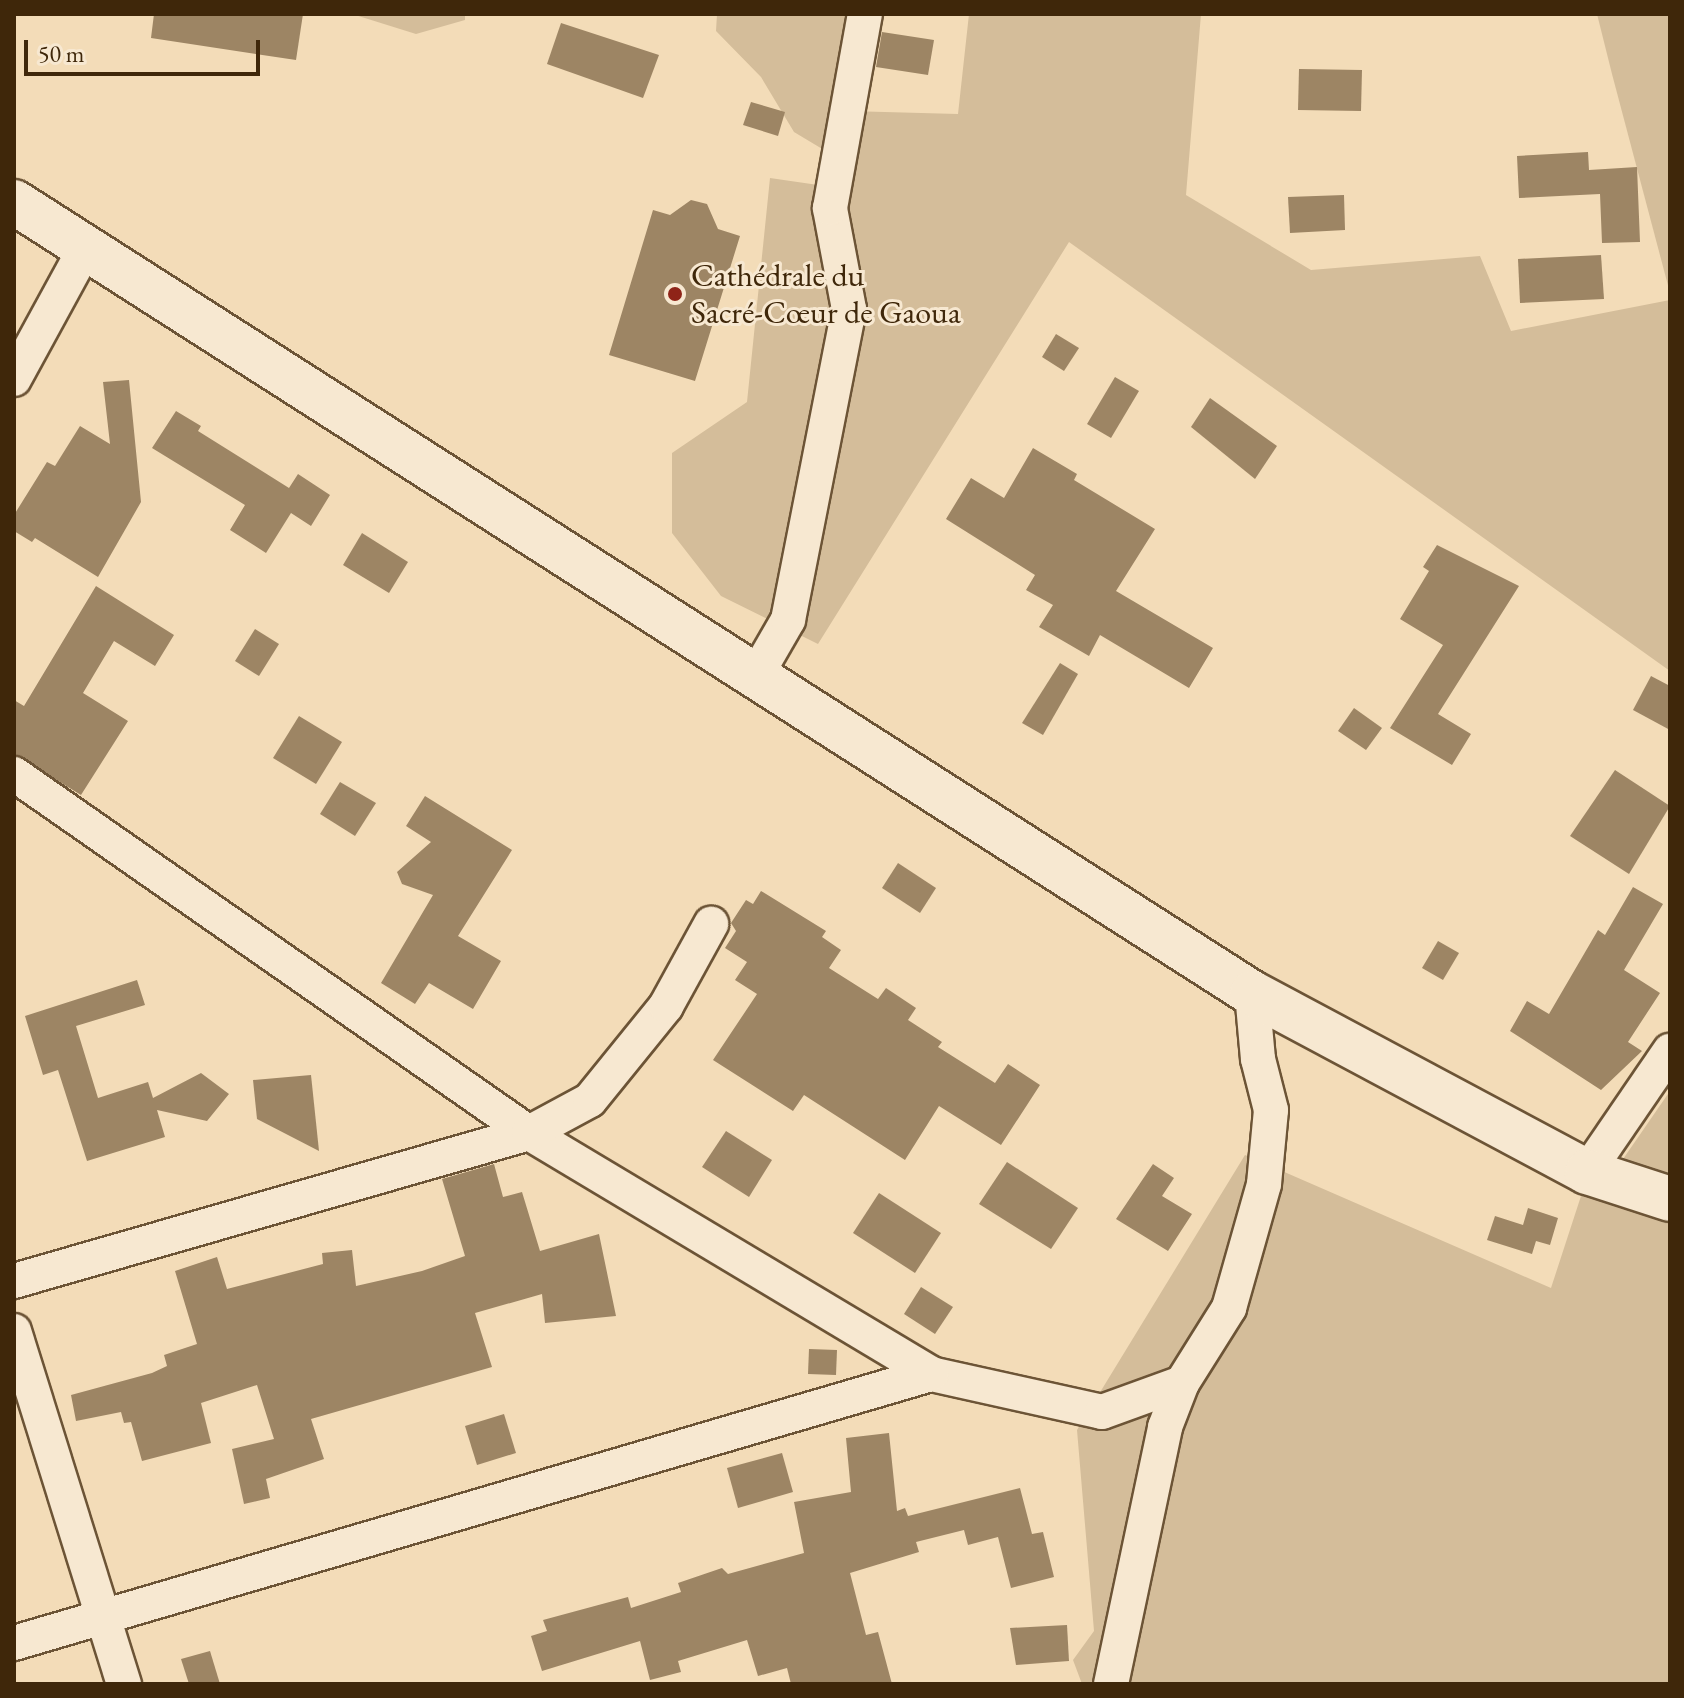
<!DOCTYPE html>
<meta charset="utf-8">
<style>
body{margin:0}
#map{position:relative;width:1684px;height:1698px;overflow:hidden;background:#f3dcb8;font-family:"EB Garamond",serif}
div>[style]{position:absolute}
.green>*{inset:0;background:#d4bd9a}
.building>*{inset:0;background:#9d8564}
.roads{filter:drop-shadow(2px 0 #6c5436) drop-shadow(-2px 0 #6c5436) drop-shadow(0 2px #6c5436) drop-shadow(0 -2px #6c5436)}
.street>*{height:34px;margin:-17px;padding:0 17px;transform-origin:17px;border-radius:17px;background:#f7e8d1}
.secondary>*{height:44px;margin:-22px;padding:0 22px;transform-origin:22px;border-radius:22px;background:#f7e8d1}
.dots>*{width:22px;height:22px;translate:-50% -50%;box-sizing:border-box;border:4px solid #f7e8d1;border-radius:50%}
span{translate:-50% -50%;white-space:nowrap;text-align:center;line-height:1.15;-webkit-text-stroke:6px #f7e8d1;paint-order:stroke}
.poi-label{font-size:32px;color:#3f270a}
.left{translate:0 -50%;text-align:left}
.frame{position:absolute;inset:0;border:16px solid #3f270a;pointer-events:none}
.scale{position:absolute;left:24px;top:40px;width:236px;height:36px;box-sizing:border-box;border:4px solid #3f270a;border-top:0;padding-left:10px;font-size:24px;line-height:28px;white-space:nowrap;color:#3f270a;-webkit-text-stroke:6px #f7e8d1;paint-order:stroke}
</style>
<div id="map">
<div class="green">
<div style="clip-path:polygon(352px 14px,465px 14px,465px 20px,416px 34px)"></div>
<div style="clip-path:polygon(717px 14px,865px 14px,848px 111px,958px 114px,969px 14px,1201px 14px,1186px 195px,1311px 270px,1480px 256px,1511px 331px,1670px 300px,1670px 671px,1069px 242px,818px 644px,721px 596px,672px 533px,672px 453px,747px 402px,770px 178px,825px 186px,834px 156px,794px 132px,761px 77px,716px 31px)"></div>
<div style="clip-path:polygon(1597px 14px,1670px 14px,1670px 293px,1612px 74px)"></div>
<div style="clip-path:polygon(1670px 1091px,1670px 1684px,1082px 1684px,1073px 1660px,1094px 1631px,1077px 1430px,1245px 1155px,1551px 1288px,1581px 1196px,1621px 1162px)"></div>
</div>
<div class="building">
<div style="clip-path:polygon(154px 14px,303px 14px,296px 60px,151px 38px)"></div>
<div style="clip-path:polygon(561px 23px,659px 55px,643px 98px,547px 64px)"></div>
<div style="clip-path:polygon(882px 32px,934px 40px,928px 75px,876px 67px)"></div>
<div style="clip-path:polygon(1299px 69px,1362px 70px,1361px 111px,1298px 110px)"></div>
<div style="clip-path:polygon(751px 102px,785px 112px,778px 136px,743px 125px)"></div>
<div style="clip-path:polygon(1588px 152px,1589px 170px,1637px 167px,1640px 242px,1602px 243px,1600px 194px,1519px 198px,1517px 156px)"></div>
<div style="clip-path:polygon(1344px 195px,1345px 230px,1290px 233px,1288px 197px)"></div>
<div style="clip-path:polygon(691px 200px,707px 204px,718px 229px,740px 236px,695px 381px,609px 355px,653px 210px,670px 215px)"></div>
<div style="clip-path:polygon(1601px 255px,1604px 299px,1520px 303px,1518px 259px)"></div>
<div style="clip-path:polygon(1056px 334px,1079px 348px,1064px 371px,1042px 357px)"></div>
<div style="clip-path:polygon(1115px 377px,1139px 391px,1111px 438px,1087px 424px)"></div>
<div style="clip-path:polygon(129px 380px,141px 502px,98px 577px,35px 538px,32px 542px,14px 531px,14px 515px,47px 462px,55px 466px,80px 426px,110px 444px,103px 382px)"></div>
<div style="clip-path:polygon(1210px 398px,1277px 446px,1255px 479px,1191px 427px)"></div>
<div style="clip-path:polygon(176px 411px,201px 426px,198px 431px,289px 488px,298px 474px,330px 495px,311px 526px,291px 513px,266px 553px,230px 530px,245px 505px,152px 448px)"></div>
<div style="clip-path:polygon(1033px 448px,1077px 474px,1074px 480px,1155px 529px,1116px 591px,1213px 648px,1189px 688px,1100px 635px,1089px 656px,1039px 627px,1053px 605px,1026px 590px,1035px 575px,946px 519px,971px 478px,1004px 498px)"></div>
<div style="clip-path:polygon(362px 533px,408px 562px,389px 593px,343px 565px)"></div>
<div style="clip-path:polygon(1437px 545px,1519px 586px,1438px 714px,1471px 734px,1452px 765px,1390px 728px,1443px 645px,1400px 619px,1429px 571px,1423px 567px)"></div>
<div style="clip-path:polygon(96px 586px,174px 635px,155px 666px,114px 641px,83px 693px,128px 721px,81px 795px,14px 754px,14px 700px,24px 706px)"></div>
<div style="clip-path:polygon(255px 629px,279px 644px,259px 676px,235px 661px)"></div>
<div style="clip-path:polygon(1060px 663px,1078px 674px,1043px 735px,1022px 723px)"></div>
<div style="clip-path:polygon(1651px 676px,1670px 686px,1670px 730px,1633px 710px)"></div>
<div style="clip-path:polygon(1354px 708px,1382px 728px,1366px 750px,1338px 731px)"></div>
<div style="clip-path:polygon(299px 716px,342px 742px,316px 784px,273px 758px)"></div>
<div style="clip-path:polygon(1615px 770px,1670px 806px,1629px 874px,1570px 836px)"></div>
<div style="clip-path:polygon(340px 782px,376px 803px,355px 836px,320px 814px)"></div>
<div style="clip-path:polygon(425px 796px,512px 850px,458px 936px,501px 961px,473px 1009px,429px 983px,415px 1004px,381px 983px,433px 895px,402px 884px,397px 872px,431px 842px,406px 826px)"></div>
<div style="clip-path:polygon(898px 863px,936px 888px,920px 913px,882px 888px)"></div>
<div style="clip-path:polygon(1633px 887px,1663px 904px,1624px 970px,1660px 993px,1628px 1042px,1642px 1051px,1601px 1090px,1510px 1031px,1527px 1001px,1549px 1014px,1598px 930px,1605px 935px)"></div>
<div style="clip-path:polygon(761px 891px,826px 931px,822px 937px,841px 950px,829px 968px,878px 999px,886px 988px,916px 1008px,908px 1020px,942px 1042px,938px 1047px,995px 1083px,1008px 1064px,1040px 1085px,1001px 1145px,939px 1106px,905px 1160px,804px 1095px,793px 1111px,713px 1060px,757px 994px,735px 980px,747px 962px,725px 948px,736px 931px,731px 923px,746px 900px,753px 904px)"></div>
<div style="clip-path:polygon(1438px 941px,1459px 953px,1443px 980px,1422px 968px)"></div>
<div style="clip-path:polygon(137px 980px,145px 1005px,76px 1026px,98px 1098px,148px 1082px,153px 1098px,201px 1073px,229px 1094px,207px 1121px,157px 1110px,165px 1137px,87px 1161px,58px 1070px,43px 1075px,25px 1016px)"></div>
<div style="clip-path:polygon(311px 1075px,319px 1151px,257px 1119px,253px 1080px)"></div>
<div style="clip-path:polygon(726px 1131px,772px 1160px,749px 1197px,702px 1167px)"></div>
<div style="clip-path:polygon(1007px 1162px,1078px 1208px,1051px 1249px,979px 1204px)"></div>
<div style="clip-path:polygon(494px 1164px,503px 1197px,522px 1192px,540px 1251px,599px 1234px,616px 1316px,545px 1323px,542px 1294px,475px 1313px,492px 1367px,311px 1419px,324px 1459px,266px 1479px,270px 1498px,244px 1504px,232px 1449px,274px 1439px,257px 1385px,201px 1403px,211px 1443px,142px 1461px,131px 1422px,124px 1423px,121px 1412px,76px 1421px,71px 1395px,152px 1373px,167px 1366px,164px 1355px,197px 1344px,175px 1271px,217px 1257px,227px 1289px,323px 1264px,322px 1253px,352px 1250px,356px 1286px,422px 1271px,465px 1256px,442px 1179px)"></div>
<div style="clip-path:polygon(1153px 1164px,1174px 1178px,1162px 1196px,1192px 1214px,1168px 1251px,1116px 1219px)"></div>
<div style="clip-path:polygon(879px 1193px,941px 1233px,915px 1273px,853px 1233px)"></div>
<div style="clip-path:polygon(1528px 1208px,1558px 1218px,1550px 1245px,1536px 1241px,1532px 1254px,1487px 1240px,1495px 1216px,1523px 1225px)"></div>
<div style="clip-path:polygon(921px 1287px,953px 1307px,935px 1334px,904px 1314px)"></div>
<div style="clip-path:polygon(809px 1349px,837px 1350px,836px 1375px,808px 1374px)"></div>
<div style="clip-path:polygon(504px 1414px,516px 1453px,477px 1465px,465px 1426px)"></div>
<div style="clip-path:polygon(889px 1433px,897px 1511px,905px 1508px,908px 1516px,1020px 1488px,1032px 1534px,1043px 1532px,1054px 1577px,1011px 1588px,998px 1537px,968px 1545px,964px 1530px,916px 1542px,919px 1552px,850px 1573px,866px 1635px,878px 1632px,892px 1684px,791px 1684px,787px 1668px,758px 1676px,747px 1640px,678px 1661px,681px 1672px,650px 1680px,640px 1641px,542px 1671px,531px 1636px,547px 1631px,543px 1620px,628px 1597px,631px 1608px,681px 1592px,678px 1583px,722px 1568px,728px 1574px,804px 1553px,794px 1502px,851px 1492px,846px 1438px)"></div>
<div style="clip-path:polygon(782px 1453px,793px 1492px,738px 1508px,727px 1468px)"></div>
<div style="clip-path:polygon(1067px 1625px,1069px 1661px,1016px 1665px,1010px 1628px)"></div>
<div style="clip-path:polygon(210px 1651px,220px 1684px,189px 1684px,181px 1659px)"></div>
</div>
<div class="roads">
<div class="street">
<div style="left:14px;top:379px;width:150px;rotate:-61.4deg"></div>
<div style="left:758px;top:672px;width:60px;rotate:-60deg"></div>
<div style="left:788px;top:620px;width:317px;rotate:-78.9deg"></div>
<div style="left:849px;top:309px;width:103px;rotate:-100.7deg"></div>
<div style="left:830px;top:208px;width:197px;rotate:-79.8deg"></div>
<div style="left:14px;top:774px;width:628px;rotate:34.88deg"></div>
<div style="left:529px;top:1133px;width:469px;rotate:30.9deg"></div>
<div style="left:931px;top:1374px;width:175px;rotate:12.5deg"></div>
<div style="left:1102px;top:1412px;width:85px;rotate:-19.9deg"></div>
<div style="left:1587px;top:1172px;width:147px;rotate:-55.6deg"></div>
<div style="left:14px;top:1281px;width:536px;rotate:-16.03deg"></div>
<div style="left:529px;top:1133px;width:69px;rotate:-28.4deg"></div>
<div style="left:590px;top:1100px;width:121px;rotate:-51deg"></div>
<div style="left:666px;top:1006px;width:94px;rotate:-61.2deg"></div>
<div style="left:14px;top:1331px;width:370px;rotate:72.7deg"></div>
<div style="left:14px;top:1643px;width:956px;rotate:-16.35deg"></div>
<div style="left:1111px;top:1684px;width:263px;rotate:-78.1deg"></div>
<div style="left:1165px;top:1427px;width:47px;rotate:-68.9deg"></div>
<div style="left:1182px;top:1383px;width:89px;rotate:-57.9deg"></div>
<div style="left:1229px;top:1308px;width:129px;rotate:-74.2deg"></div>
<div style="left:1264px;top:1184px;width:74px;rotate:-84.6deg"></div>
<div style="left:1271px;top:1110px;width:53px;rotate:-104.3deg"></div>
<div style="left:1258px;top:1059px;width:66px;rotate:-95.2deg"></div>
</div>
<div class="secondary">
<div style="left:14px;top:202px;width:1469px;rotate:32.58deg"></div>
<div style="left:1252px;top:993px;width:380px;rotate:28.1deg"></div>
<div style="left:1587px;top:1172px;width:87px;rotate:18deg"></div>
</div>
</div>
<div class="dots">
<div style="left:675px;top:294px;background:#8f2418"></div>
</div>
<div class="poi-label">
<span class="left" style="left:691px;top:294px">Cathédrale du<br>Sacré-Cœur de Gaoua</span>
</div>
<div class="frame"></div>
<div class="scale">50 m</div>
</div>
